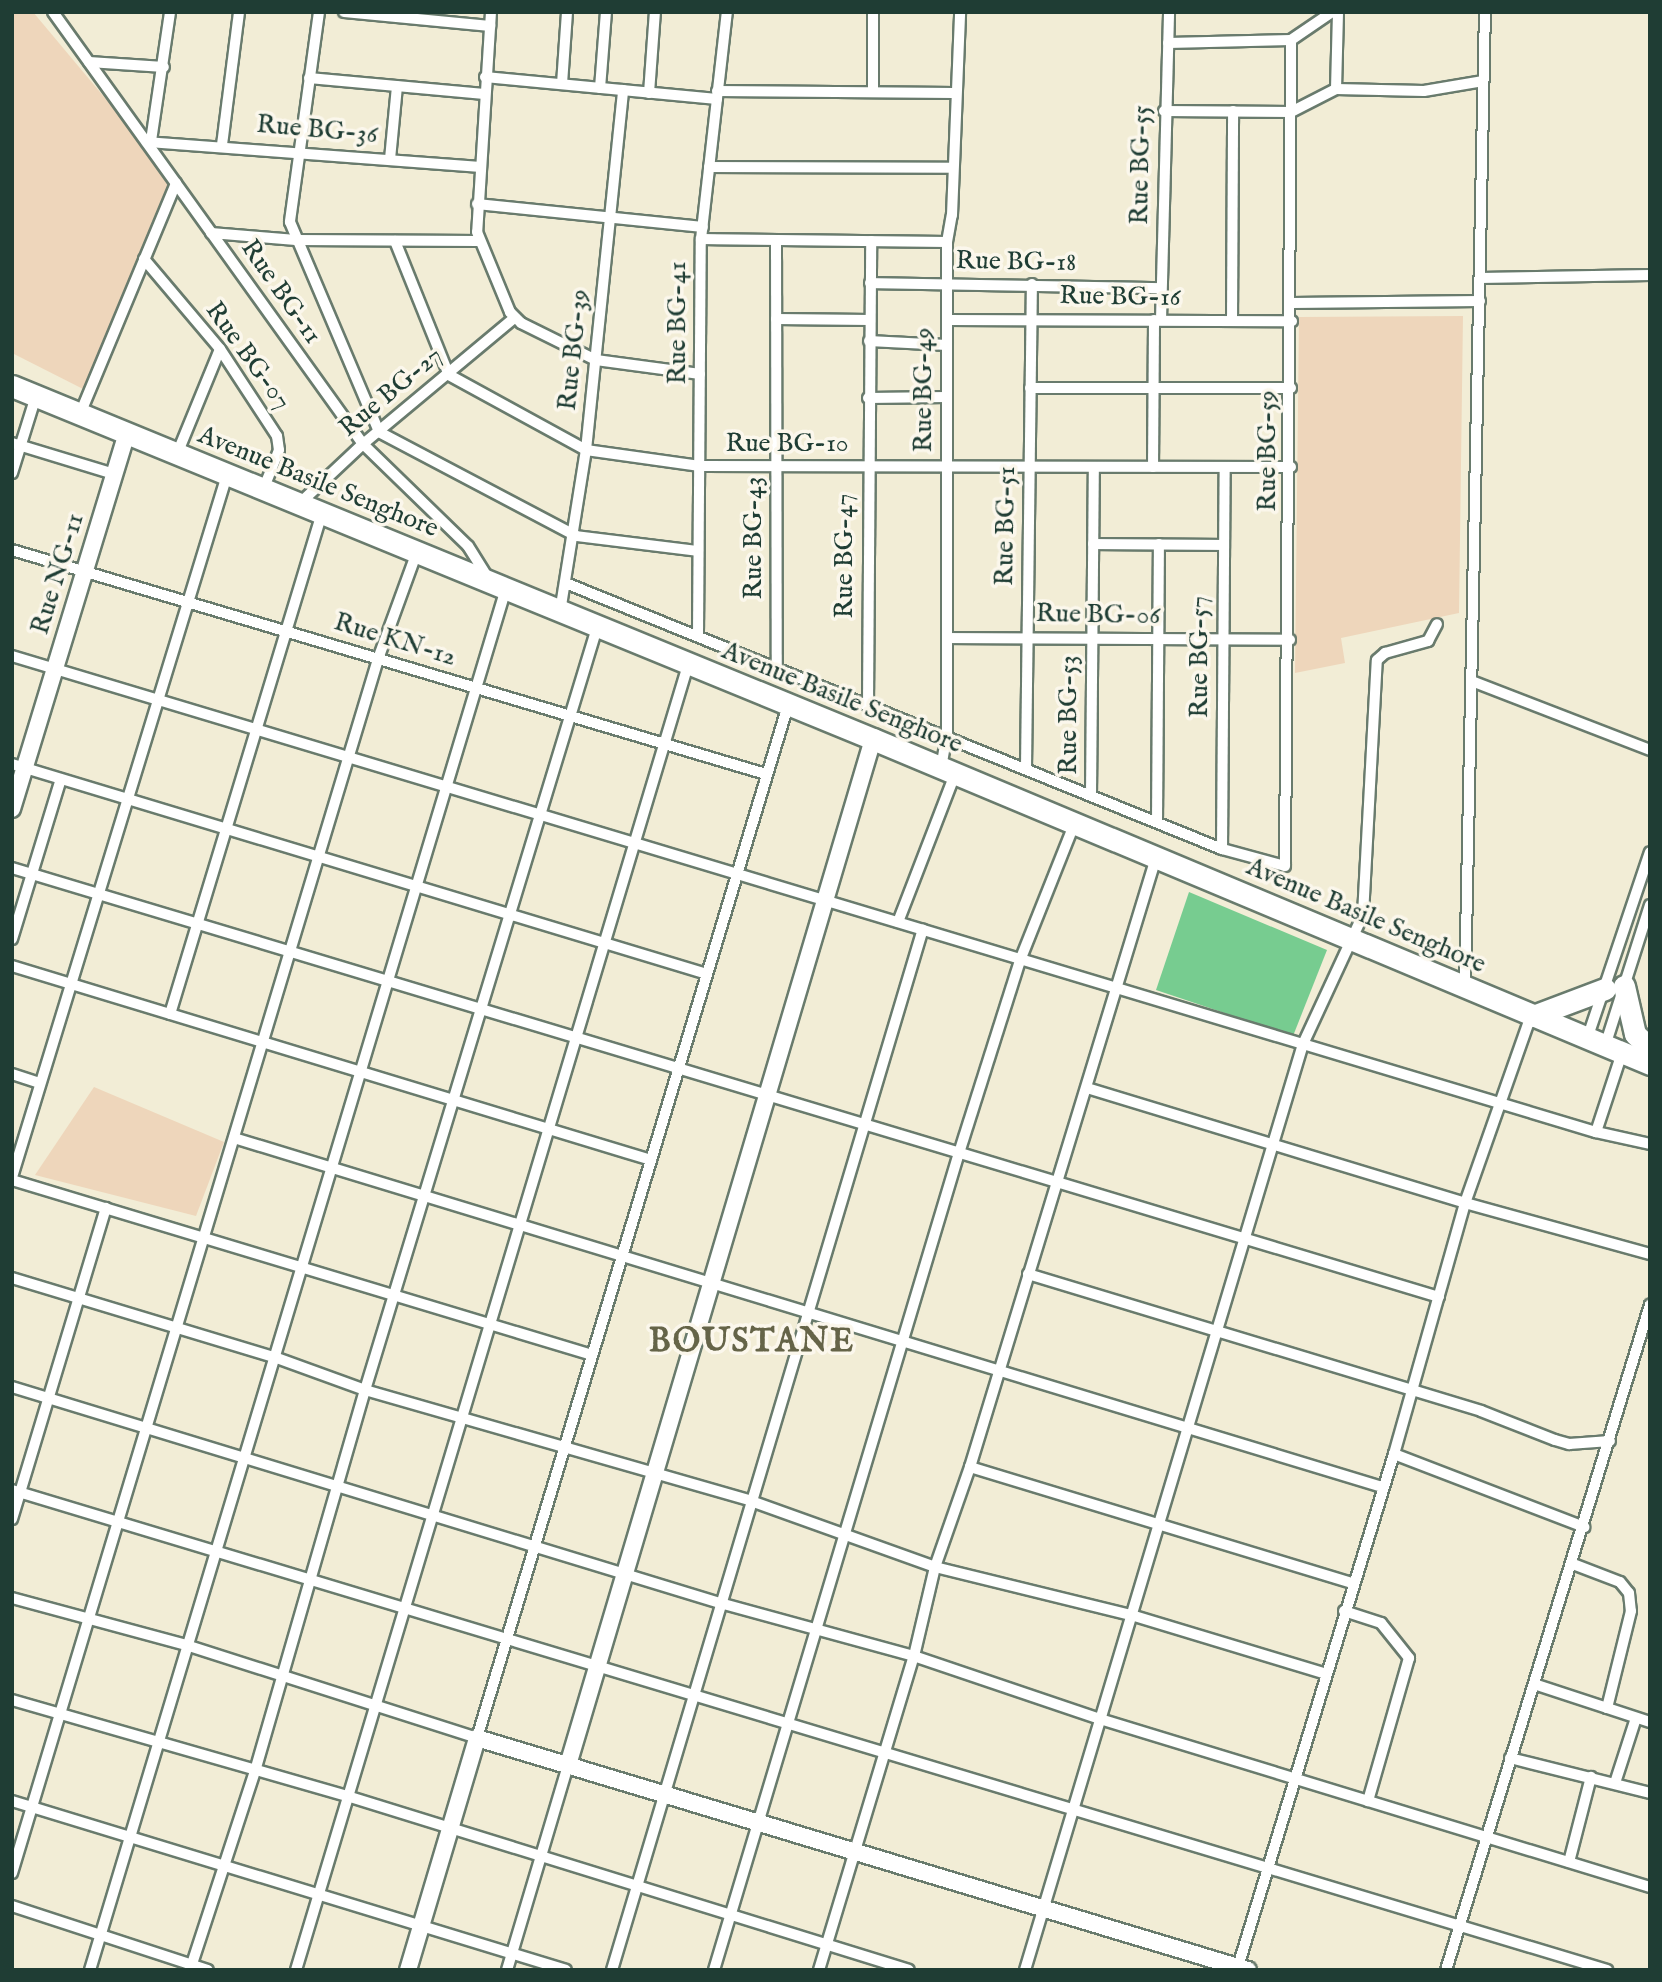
<!DOCTYPE html>
<style>
body{margin:0}
#map{position:relative;width:1662px;height:1982px;overflow:hidden;background:#f2edd6;font-family:"IM FELL English",serif}
div>[style]{position:absolute}
.built>*{inset:0;background:#eed6bb}
.green>*{inset:0;background:#77cc90}
.roads{filter:drop-shadow(2px 0 #697b6d) drop-shadow(-2px 0 #697b6d) drop-shadow(0 2px #697b6d) drop-shadow(0 -2px #697b6d)}
.street>*{height:10px;margin:-5px;padding:0 5px;transform-origin:5px;border-radius:5px;background:#fff}
.secondary>*{height:16px;margin:-8px;padding:0 8px;transform-origin:8px;border-radius:8px;background:#fff}
.highway>*{height:21px;margin:-10.5px;padding:0 10.5px;transform-origin:10.5px;border-radius:10.5px;background:#fff}
span{translate:-50% -50%;white-space:nowrap;text-align:center;line-height:1.15;-webkit-text-stroke:7px #fbf7ec;paint-order:stroke}
.street-label{font-size:26px;color:#1f3d34}
.district-label{font-size:33px;color:#656448;font-weight:700;letter-spacing:2px}
.frame{position:absolute;inset:0;border:14px solid #1f3d34;pointer-events:none}
</style>
<div id="map">
<div class="built">
<div style="clip-path:polygon(12px 12px,33px 12px,176px 183px,89px 392px,12px 353px)"></div>
<div style="clip-path:polygon(1463px 316px,1459px 613px,1341px 638px,1345px 663px,1295px 673px,1299px 317px)"></div>
<div style="clip-path:polygon(94px 1087px,224px 1142px,196px 1216px,35px 1175px)"></div>
</div>
<div class="green">
<div style="clip-path:polygon(1189px 892px,1327px 950px,1293px 1036px,1156px 990px)"></div>
</div>
<div class="roads">
<div class="street">
<div style="left:53px;top:12px;width:532px;rotate:54.34deg"></div>
<div style="left:363px;top:444px;width:146px;rotate:44.2deg"></div>
<div style="left:468px;top:546px;width:40px;rotate:58deg"></div>
<div style="left:319px;top:12px;width:212px;rotate:97.9deg"></div>
<div style="left:290px;top:222px;width:228px;rotate:67deg"></div>
<div style="left:379px;top:432px;width:223px;rotate:27.8deg"></div>
<div style="left:576px;top:536px;width:123px;rotate:7deg"></div>
<div style="left:344px;top:12px;width:147px;rotate:5.5deg"></div>
<div style="left:491px;top:12px;width:220px;rotate:93.6deg"></div>
<div style="left:477px;top:232px;width:87px;rotate:67.6deg"></div>
<div style="left:510px;top:312px;width:16px;rotate:45deg"></div>
<div style="left:521px;top:323px;width:84px;rotate:26.3deg"></div>
<div style="left:596px;top:360px;width:105px;rotate:7.7deg"></div>
<div style="left:1168px;top:43px;width:123px;rotate:-1.4deg"></div>
<div style="left:1291px;top:40px;width:50px;rotate:-34.3deg"></div>
<div style="left:89px;top:62px;width:75px;rotate:3.8deg"></div>
<div style="left:485px;top:77px;width:233px;rotate:5.4deg"></div>
<div style="left:309px;top:78px;width:176px;rotate:5.2deg"></div>
<div style="left:562px;top:84px;width:72px;rotate:-86deg"></div>
<div style="left:600px;top:88px;width:76px;rotate:-85.5deg"></div>
<div style="left:1336px;top:89px;width:77px;rotate:-88.5deg"></div>
<div style="left:873px;top:90px;width:78px;rotate:-90deg"></div>
<div style="left:717px;top:91px;width:237px;rotate:0.5deg"></div>
<div style="left:649px;top:93px;width:81px;rotate:-85.8deg"></div>
<div style="left:1164px;top:111px;width:127px;rotate:0.5deg"></div>
<div style="left:1291px;top:112px;width:51px;rotate:-27.1deg"></div>
<div style="left:1336px;top:89px;width:88px;rotate:1.3deg"></div>
<div style="left:1424px;top:91px;width:60px;rotate:-9.6deg"></div>
<div style="left:151px;top:141px;width:130px;rotate:-81.6deg"></div>
<div style="left:147px;top:142px;width:333px;rotate:4.3deg"></div>
<div style="left:222px;top:145px;width:134px;rotate:-82.7deg"></div>
<div style="left:390px;top:159px;width:73px;rotate:-84.5deg"></div>
<div style="left:709px;top:167px;width:244px;rotate:0.2deg"></div>
<div style="left:477px;top:204px;width:227px;rotate:5.8deg"></div>
<div style="left:211px;top:233px;width:85px;rotate:4.7deg"></div>
<div style="left:296px;top:240px;width:182px;rotate:0.3deg"></div>
<div style="left:701px;top:239px;width:246px;rotate:0.7deg"></div>
<div style="left:776px;top:240px;width:427px;rotate:89.9deg"></div>
<div style="left:395px;top:241px;width:144px;rotate:68.1deg"></div>
<div style="left:449px;top:375px;width:156px;rotate:28.7deg"></div>
<div style="left:586px;top:450px;width:115px;rotate:8deg"></div>
<div style="left:700px;top:466px;width:591px;rotate:0.1deg"></div>
<div style="left:144px;top:259px;width:118px;rotate:49.8deg"></div>
<div style="left:220px;top:349px;width:104px;rotate:56.8deg"></div>
<div style="left:277px;top:436px;width:14px;rotate:82deg"></div>
<div style="left:279px;top:450px;width:43px;rotate:111.8deg"></div>
<div style="left:1480px;top:278px;width:170px;rotate:-1deg"></div>
<div style="left:870px;top:283px;width:291px;rotate:1deg"></div>
<div style="left:1292px;top:303px;width:188px;rotate:-0.6deg"></div>
<div style="left:776px;top:319px;width:94px;rotate:0.6deg"></div>
<div style="left:947px;top:320px;width:345px;rotate:0.2deg"></div>
<div style="left:1161px;top:320px;width:308px;rotate:-88.5deg"></div>
<div style="left:1232px;top:321px;width:210px;rotate:-89.7deg"></div>
<div style="left:869px;top:341px;width:78px;rotate:2.9deg"></div>
<div style="left:1030px;top:388px;width:261px"></div>
<div style="left:868px;top:398px;width:78px;rotate:-0.7deg"></div>
<div style="left:80px;top:414px;width:250px;rotate:-67.4deg"></div>
<div style="left:12px;top:443px;width:107px;rotate:16.9deg"></div>
<div style="left:177px;top:454px;width:113px;rotate:-67.7deg"></div>
<div style="left:1153px;top:467px;width:147px;rotate:-89.6deg"></div>
<div style="left:12px;top:473px;width:81px;rotate:-72.7deg"></div>
<div style="left:299px;top:504px;width:88px;rotate:-43.2deg"></div>
<div style="left:363px;top:444px;width:197px;rotate:-39.8deg"></div>
<div style="left:1093px;top:544px;width:131px;rotate:0.4deg"></div>
<div style="left:12px;top:550px;width:787px;rotate:16.55deg"></div>
<div style="left:568px;top:584px;width:706px;rotate:22.06deg"></div>
<div style="left:1222px;top:849px;width:65px;rotate:15.1deg"></div>
<div style="left:1285px;top:866px;width:826px;rotate:-89.58deg"></div>
<div style="left:560px;top:612px;width:164px;rotate:-80.9deg"></div>
<div style="left:586px;top:450px;width:362px;rotate:-84.1deg"></div>
<div style="left:698px;top:635px;width:396px;rotate:-89.6deg"></div>
<div style="left:701px;top:239px;width:228px;rotate:-83.5deg"></div>
<div style="left:947px;top:638px;width:343px;rotate:0.3deg"></div>
<div style="left:12px;top:656px;width:1654px;rotate:16.73deg"></div>
<div style="left:1596px;top:1132px;width:55px;rotate:12.5deg"></div>
<div style="left:1474px;top:682px;width:189px;rotate:21.1deg"></div>
<div style="left:868px;top:703px;width:462px;rotate:-89.6deg"></div>
<div style="left:12px;top:764px;width:726px;rotate:16.81deg"></div>
<div style="left:941px;top:768px;width:34px;rotate:-80deg"></div>
<div style="left:947px;top:735px;width:493px;rotate:-90deg"></div>
<div style="left:947px;top:242px;width:27px;rotate:-80deg"></div>
<div style="left:952px;top:215px;width:203px;rotate:-87.7deg"></div>
<div style="left:1026px;top:768px;width:484px;rotate:-89.3deg"></div>
<div style="left:1091px;top:795px;width:328px;rotate:-89.5deg"></div>
<div style="left:1157px;top:822px;width:278px;rotate:-89.6deg"></div>
<div style="left:1222px;top:849px;width:382px;rotate:-89.6deg"></div>
<div style="left:12px;top:868px;width:1490px;rotate:16.73deg"></div>
<div style="left:898px;top:922px;width:159px;rotate:-68.9deg"></div>
<div style="left:12px;top:939px;width:167px;rotate:-73deg"></div>
<div style="left:12px;top:966px;width:668px;rotate:16.89deg"></div>
<div style="left:1465px;top:988px;width:976px;rotate:-88.83deg"></div>
<div style="left:170px;top:1014px;width:524px;rotate:-73.12deg"></div>
<div style="left:1587px;top:1039px;width:197px;rotate:-71.4deg"></div>
<div style="left:1605px;top:1046px;width:148px;rotate:-72.3deg"></div>
<div style="left:12px;top:1074px;width:29px;rotate:18deg"></div>
<div style="left:1087px;top:1088px;width:395px;rotate:16.9deg"></div>
<div style="left:1465px;top:1203px;width:192px;rotate:15.4deg"></div>
<div style="left:1596px;top:1132px;width:83px;rotate:-71.8deg"></div>
<div style="left:234px;top:1138px;width:1200px;rotate:16.91deg"></div>
<div style="left:12px;top:1177px;width:734px;rotate:-72.97deg"></div>
<div style="left:12px;top:1180px;width:606px;rotate:16.79deg"></div>
<div style="left:1028px;top:1274px;width:473px;rotate:16.8deg"></div>
<div style="left:1481px;top:1411px;width:79px;rotate:21.4deg"></div>
<div style="left:1555px;top:1440px;width:15px;rotate:16deg"></div>
<div style="left:1569px;top:1444px;width:41px;rotate:-4.2deg"></div>
<div style="left:12px;top:1278px;width:274px;rotate:16.8deg"></div>
<div style="left:274px;top:1357px;width:97px;rotate:19.9deg"></div>
<div style="left:365px;top:1390px;width:402px;rotate:16deg"></div>
<div style="left:751px;top:1501px;width:195px;rotate:19.7deg"></div>
<div style="left:935px;top:1567px;width:202px;rotate:13.8deg"></div>
<div style="left:1131px;top:1615px;width:204px;rotate:16.8deg"></div>
<div style="left:12px;top:1387px;width:740px;rotate:16.97deg"></div>
<div style="left:720px;top:1603px;width:201px;rotate:15.3deg"></div>
<div style="left:914px;top:1656px;width:196px;rotate:18.7deg"></div>
<div style="left:1100px;top:1719px;width:575px;rotate:16.99deg"></div>
<div style="left:1394px;top:1454px;width:204px;rotate:21deg"></div>
<div style="left:970px;top:1467px;width:400px;rotate:16.9deg"></div>
<div style="left:12px;top:1490px;width:1666px;rotate:16.75deg"></div>
<div style="left:12px;top:1519px;width:325px;rotate:-73.2deg"></div>
<div style="left:1573px;top:1564px;width:50px;rotate:21deg"></div>
<div style="left:1620px;top:1582px;width:14px;rotate:51deg"></div>
<div style="left:1629px;top:1593px;width:18px;rotate:84deg"></div>
<div style="left:1631px;top:1611px;width:100px;rotate:103.9deg"></div>
<div style="left:12px;top:1598px;width:180px;rotate:15.1deg"></div>
<div style="left:186px;top:1645px;width:305px;rotate:17.7deg"></div>
<div style="left:477px;top:1738px;width:1079px;rotate:-73.24deg"></div>
<div style="left:1344px;top:1611px;width:39px;rotate:18deg"></div>
<div style="left:1381px;top:1623px;width:45px;rotate:51.3deg"></div>
<div style="left:1409px;top:1658px;width:149px;rotate:106deg"></div>
<div style="left:1534px;top:1684px;width:122px;rotate:18.1deg"></div>
<div style="left:12px;top:1700px;width:348px;rotate:16deg"></div>
<div style="left:347px;top:1796px;width:588px;rotate:17.2deg"></div>
<div style="left:1510px;top:1758px;width:144px;rotate:14deg"></div>
<div style="left:1615px;top:1783px;width:68px;rotate:-72.1deg"></div>
<div style="left:12px;top:1801px;width:579px;rotate:16.96deg"></div>
<div style="left:1569px;top:1862px;width:88px;rotate:-75.5deg"></div>
<div style="left:12px;top:1873px;width:1268px;rotate:-73.22deg"></div>
<div style="left:378px;top:659px;width:114px;rotate:-70deg"></div>
<div style="left:12px;top:1906px;width:206px;rotate:18.1deg"></div>
<div style="left:90px;top:1970px;width:1442px;rotate:-73.24deg"></div>
<div style="left:190px;top:1970px;width:209px;rotate:-71.9deg"></div>
<div style="left:255px;top:1771px;width:397px;rotate:-73.9deg"></div>
<div style="left:365px;top:1390px;width:797px;rotate:-73.07deg"></div>
<div style="left:296px;top:1970px;width:1363px;rotate:-73.28deg"></div>
<div style="left:507px;top:1970px;width:214px;rotate:-73.4deg"></div>
<div style="left:612px;top:1970px;width:1086px;rotate:-73.37deg"></div>
<div style="left:714px;top:1970px;width:853px;rotate:-73.31deg"></div>
<div style="left:959px;top:1153px;width:205px;rotate:-72.4deg"></div>
<div style="left:1021px;top:958px;width:143px;rotate:-68.3deg"></div>
<div style="left:819px;top:1970px;width:328px;rotate:-73.2deg"></div>
<div style="left:914px;top:1656px;width:91px;rotate:-76.7deg"></div>
<div style="left:935px;top:1567px;width:106px;rotate:-70.7deg"></div>
<div style="left:970px;top:1467px;width:637px;rotate:-73.02deg"></div>
<div style="left:1025px;top:1970px;width:967px;rotate:-73.29deg"></div>
<div style="left:1303px;top:1044px;width:142px;rotate:-65.1deg"></div>
<div style="left:1363px;top:915px;width:255px;rotate:-86.9deg"></div>
<div style="left:1377px;top:660px;width:11px;rotate:-41deg"></div>
<div style="left:1385px;top:653px;width:45px;rotate:-15.6deg"></div>
<div style="left:1428px;top:641px;width:19px;rotate:-62deg"></div>
<div style="left:1237px;top:1970px;width:539px;rotate:-73.08deg"></div>
<div style="left:1394px;top:1454px;width:261px;rotate:-74.2deg"></div>
<div style="left:1465px;top:1203px;width:198px;rotate:-70.6deg"></div>
<div style="left:1446px;top:1970px;width:696px;rotate:-72.95deg"></div>
</div>
<div class="secondary">
<div style="left:12px;top:809px;width:393px;rotate:-73deg"></div>
<div style="left:568px;top:1765px;width:1070px;rotate:-73.44deg"></div>
<div style="left:408px;top:1970px;width:242px;rotate:-73.4deg"></div>
<div style="left:477px;top:1738px;width:805px;rotate:16.75deg"></div>
</div>
<div class="highway">
<div style="left:12px;top:386px;width:931px;rotate:22.29deg"></div>
<div style="left:873px;top:739px;width:842px;rotate:22.7deg"></div>
<div style="left:1624px;top:986px;width:49px;rotate:77.1deg"></div>
<div style="left:1635px;top:1034px;width:21px;rotate:43deg"></div>
<div style="left:1533px;top:1016px;width:77px;rotate:-20.6deg"></div>
</div>
</div>
<div class="street-label">
<span style="left:317px;top:130px;rotate:5deg">Rue BG-36</span>
<span style="left:1141px;top:165px;rotate:-89deg">Rue BG-55</span>
<span style="left:1016px;top:262px;rotate:1deg">Rue BG-18</span>
<span style="left:281px;top:292px;rotate:55deg">Rue BG-11</span>
<span style="left:1120px;top:297px;rotate:1deg">Rue BG-16</span>
<span style="left:678px;top:323px;rotate:-90deg">Rue BG-41</span>
<span style="left:574px;top:350px;rotate:-84deg">Rue BG-39</span>
<span style="left:248px;top:356px;rotate:54deg">Rue BG-07</span>
<span style="left:924px;top:390px;rotate:-90deg">Rue BG-49</span>
<span style="left:391px;top:392px;rotate:-40deg">Rue BG-27</span>
<span style="left:787px;top:444px">Rue BG-10</span>
<span style="left:1268px;top:451px;rotate:-90deg">Rue BG-59</span>
<span style="left:318px;top:482px;rotate:22deg">Avenue Basile Senghore</span>
<span style="left:1006px;top:526px;rotate:-89deg">Rue BG-51</span>
<span style="left:754px;top:538px;rotate:-90deg">Rue BG-43</span>
<span style="left:845px;top:556px;rotate:-90deg">Rue BG-47</span>
<span style="left:58px;top:574px;rotate:-73deg">Rue NG-11</span>
<span style="left:1098px;top:615px;rotate:1deg">Rue BG-06</span>
<span style="left:395px;top:640px;rotate:17deg">Rue KN-12</span>
<span style="left:1200px;top:657px;rotate:-90deg">Rue BG-57</span>
<span style="left:842px;top:698px;rotate:22deg">Avenue Basile Senghore</span>
<span style="left:1069px;top:715px;rotate:-90deg">Rue BG-53</span>
<span style="left:1366px;top:916px;rotate:23deg">Avenue Basile Senghore</span>
</div>
<div class="district-label">
<span style="left:752px;top:1343px">BOUSTANE</span>
</div>
<div class="frame"></div>
</div>
